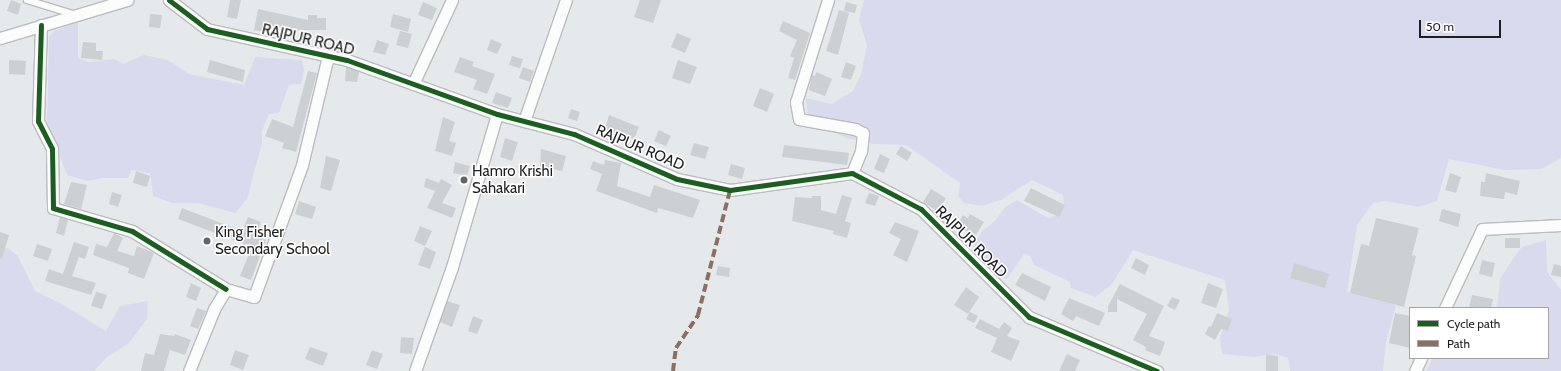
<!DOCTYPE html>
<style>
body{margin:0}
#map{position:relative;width:1561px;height:371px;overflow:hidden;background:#e6e9ec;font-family:Cabin,sans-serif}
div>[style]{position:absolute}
.farmland>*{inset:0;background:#d9daee}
.building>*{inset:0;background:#cdd0d3}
.roads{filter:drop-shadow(1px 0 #bbbcbe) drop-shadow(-1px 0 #bbbcbe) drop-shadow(0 1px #bbbcbe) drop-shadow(0 -1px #bbbcbe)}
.service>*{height:5.5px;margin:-2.75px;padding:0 2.75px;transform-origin:2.75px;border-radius:2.75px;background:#fbfcfc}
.minor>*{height:11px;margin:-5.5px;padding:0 5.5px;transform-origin:5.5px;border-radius:5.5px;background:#fbfcfc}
.quiet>*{height:4px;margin-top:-2px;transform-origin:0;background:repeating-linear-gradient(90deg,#8d6e63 0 8px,transparent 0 12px)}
.cycleway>*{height:5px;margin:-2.5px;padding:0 2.5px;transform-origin:2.5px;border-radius:2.5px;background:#1b5e20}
.dots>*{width:11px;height:11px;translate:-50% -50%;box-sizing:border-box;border:2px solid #fff;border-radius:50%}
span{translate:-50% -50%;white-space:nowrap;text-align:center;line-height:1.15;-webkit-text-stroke:3px #fff;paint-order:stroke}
.street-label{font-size:15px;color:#1e1e1e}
.poi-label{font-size:15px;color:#1e1e1e}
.left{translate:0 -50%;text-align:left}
.legend{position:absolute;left:1409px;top:307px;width:140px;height:52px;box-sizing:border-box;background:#fff;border:1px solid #a5a5a5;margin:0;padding:5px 7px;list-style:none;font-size:12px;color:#1e1e1e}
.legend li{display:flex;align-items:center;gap:8px;height:20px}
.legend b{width:20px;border:1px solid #a5a5a5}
.scale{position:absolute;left:1419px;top:20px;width:82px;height:18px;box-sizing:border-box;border:2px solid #1e1e1e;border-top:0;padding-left:5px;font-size:12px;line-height:14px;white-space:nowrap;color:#1e1e1e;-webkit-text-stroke:3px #fff;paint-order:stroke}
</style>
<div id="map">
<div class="farmland">
<div style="clip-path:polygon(864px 0,1561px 0,1561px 158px,1542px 169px,1504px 170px,1449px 159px,1437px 201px,1419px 207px,1384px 201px,1373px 203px,1357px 225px,1347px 292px,1396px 305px,1386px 342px,1383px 371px,1290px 371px,1288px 358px,1276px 354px,1254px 357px,1222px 354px,1220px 338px,1229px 310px,1225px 280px,1133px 250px,1112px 284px,1096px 297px,1071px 288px,1070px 282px,1034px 265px,1030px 256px,1024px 254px,1007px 279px,998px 276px,980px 258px,974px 244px,982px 231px,995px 221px,1005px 207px,1017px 200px,1048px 218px,1058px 215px,1064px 205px,1063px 195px,1032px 180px,1001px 200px,982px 206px,964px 203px,958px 196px,960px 183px,906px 145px,873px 144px,847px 138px,821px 127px,808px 116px,806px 98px,832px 104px,853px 91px,861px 75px,867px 45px,859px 20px)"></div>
<div style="clip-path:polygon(78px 22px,78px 58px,89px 62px,114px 59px,123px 64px,144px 55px,168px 60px,189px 74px,244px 85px,255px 57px,302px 60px,304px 70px,301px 84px,289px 85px,279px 113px,269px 114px,262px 131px,262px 143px,247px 199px,235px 213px,198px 203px,172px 203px,153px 196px,150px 173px,132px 170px,128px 178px,102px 178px,88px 181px,67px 175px,47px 123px,49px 37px,54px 31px)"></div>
<div style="clip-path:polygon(1546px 240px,1547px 272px,1561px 290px,1561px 371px,1426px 371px,1433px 358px,1548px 358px,1548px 308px,1497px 308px,1500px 279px,1512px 260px,1522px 247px)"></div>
<div style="clip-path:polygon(8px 248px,17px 255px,35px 291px,60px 303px,106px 331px,120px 306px,148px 301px,147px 319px,129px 343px,107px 357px,94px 371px,0 371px,0 249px)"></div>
</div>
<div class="building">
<div style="clip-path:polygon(11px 0,21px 4px,18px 15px,7px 11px)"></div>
<div style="clip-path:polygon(230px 0,241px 0,237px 19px,227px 17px)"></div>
<div style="clip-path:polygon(640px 0,661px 0,653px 23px,634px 17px)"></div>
<div style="clip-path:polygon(423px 2px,437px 8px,432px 20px,418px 15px)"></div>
<div style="clip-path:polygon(846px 2px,857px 5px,855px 13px,844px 11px)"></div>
<div style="clip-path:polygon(258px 9px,308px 20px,308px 15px,317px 15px,317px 18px,326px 18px,326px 30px,296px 30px,270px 25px,268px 33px,254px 30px)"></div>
<div style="clip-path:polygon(839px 10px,849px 13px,838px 55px,826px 51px)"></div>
<div style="clip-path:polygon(150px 14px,162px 15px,160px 28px,149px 27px)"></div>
<div style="clip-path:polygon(393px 14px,411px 19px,408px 32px,390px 27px)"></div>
<div style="clip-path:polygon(783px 21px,810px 33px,795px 80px,788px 78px,794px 58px,790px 56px,797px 40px,779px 31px)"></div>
<div style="clip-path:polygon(400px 31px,412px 34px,408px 48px,396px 45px)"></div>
<div style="clip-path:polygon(677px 33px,691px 39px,685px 53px,671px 47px)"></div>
<div style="clip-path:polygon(491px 39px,502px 44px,497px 54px,487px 50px)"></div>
<div style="clip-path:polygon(377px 40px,389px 44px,385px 55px,373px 52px)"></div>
<div style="clip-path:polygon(83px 42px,96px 43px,96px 51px,103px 51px,102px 60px,81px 58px)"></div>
<div style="clip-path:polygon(512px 56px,523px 59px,520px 68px,509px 65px)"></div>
<div style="clip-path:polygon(460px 57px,474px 62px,472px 66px,495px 74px,487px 94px,473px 89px,477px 80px,454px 72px)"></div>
<div style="clip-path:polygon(9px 60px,26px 61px,25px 75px,9px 74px)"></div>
<div style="clip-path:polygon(210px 60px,245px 70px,243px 82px,207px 72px)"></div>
<div style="clip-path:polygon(678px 60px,697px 67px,690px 84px,672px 78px)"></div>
<div style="clip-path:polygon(846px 62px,856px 66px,851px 80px,841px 77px)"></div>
<div style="clip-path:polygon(346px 67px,359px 72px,357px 82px,345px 81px)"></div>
<div style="clip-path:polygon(523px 67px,534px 71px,530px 82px,519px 78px)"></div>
<div style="clip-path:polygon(308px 71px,317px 73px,296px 152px,282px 148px,284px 143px,265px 136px,272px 119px,293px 127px)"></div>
<div style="clip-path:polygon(816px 72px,832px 79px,825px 96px,809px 90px,812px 75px,815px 76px)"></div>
<div style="clip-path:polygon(760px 88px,774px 94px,767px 112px,753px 106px)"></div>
<div style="clip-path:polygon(496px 92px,512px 98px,508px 108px,492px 103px)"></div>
<div style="clip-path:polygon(571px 109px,580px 112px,577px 121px,568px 118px)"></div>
<div style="clip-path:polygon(609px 115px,639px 127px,634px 139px,605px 129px)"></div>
<div style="clip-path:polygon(443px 117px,455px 122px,449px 141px,456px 143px,452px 156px,435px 151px)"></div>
<div style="clip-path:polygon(659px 130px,671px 136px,666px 146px,654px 141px)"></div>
<div style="clip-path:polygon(505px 138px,518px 142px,512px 161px,500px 157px)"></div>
<div style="clip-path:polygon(694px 143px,709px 147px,705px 159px,690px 155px)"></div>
<div style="clip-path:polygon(784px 145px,849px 153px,847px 165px,782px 157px)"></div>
<div style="clip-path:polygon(901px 146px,912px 153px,907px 161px,896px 154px)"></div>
<div style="clip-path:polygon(541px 149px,566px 156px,562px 171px,540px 166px)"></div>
<div style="clip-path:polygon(880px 154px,890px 159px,884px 173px,874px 169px)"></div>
<div style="clip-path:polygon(326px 156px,340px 160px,331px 191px,320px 188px)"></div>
<div style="clip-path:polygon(605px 160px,621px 163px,617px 186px,650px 197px,654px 185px,700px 200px,693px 218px,658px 208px,657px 213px,596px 191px,602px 174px,590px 169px,593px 161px,604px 165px)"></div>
<div style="clip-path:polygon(455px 162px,470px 166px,467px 176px,453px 173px)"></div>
<div style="clip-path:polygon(731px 164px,745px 168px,742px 179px,728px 175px)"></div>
<div style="clip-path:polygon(136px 171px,150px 176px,147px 187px,133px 183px)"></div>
<div style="clip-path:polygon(1450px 173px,1461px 177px,1456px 193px,1445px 190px)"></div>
<div style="clip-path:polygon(1486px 173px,1520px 181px,1517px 195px,1505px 192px,1504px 199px,1480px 196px,1481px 182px,1485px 182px)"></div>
<div style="clip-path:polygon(426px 178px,439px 183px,441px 179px,452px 185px,442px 203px,456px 208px,452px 218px,427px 208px,435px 191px,424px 187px)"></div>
<div style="clip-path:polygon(71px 182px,87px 185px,81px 209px,64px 204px)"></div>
<div style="clip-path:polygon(1031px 188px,1065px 205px,1059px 217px,1024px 201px)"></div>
<div style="clip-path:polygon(931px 189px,946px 198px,937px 211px,923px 202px)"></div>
<div style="clip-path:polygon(112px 192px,122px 195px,118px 207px,109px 204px)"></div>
<div style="clip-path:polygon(869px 193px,879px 196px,875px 206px,865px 203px)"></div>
<div style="clip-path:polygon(842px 195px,852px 198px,845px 221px,851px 223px,847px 238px,833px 234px,834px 231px,792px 221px,795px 197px,812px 198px,812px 196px,821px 196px,821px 210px,836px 214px)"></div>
<div style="clip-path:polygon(299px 201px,316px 207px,312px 219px,295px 214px)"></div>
<div style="clip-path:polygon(182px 208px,242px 231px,248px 217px,261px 222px,256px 236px,266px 240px,251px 280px,240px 276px,252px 247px,178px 219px)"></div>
<div style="clip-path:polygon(1442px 209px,1461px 214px,1458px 227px,1439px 221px)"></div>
<div style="clip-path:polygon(970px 214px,984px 222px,976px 235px,956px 227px,963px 215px,968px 218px)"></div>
<div style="clip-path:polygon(60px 217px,68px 220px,64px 236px,56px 233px)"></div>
<div style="clip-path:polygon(1376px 218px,1419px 228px,1412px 255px,1416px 256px,1404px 307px,1350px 293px,1361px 244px,1369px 246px)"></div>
<div style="clip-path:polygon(895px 222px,919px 231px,907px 262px,893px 255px,901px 239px,889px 233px)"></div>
<div style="clip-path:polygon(420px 226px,432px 231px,425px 246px,414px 241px)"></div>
<div style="clip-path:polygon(0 232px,9px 235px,2px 259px,0 258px)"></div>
<div style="clip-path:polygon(114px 233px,123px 238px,117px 251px,134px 256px,137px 246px,154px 253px,144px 279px,128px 273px,129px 268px,93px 255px,96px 244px,107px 247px)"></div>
<div style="clip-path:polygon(1505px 238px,1520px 238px,1520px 248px,1505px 248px)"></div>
<div style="clip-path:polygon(74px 242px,89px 247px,85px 259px,79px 257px,72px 276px,96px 283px,91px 295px,45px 281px,49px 269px,63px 274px)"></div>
<div style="clip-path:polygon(37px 244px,52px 249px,48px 261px,33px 256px)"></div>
<div style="clip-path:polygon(425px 247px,436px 252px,430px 269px,418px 265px)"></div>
<div style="clip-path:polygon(1136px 258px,1149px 265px,1145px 275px,1131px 268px)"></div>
<div style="clip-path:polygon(1482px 260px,1495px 263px,1492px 277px,1479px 274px)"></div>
<div style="clip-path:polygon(1294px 263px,1329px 274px,1325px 288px,1290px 278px)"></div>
<div style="clip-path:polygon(1554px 264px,1561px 266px,1561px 277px,1551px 275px)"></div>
<div style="clip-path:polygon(718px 266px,730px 268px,729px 277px,716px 275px)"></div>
<div style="clip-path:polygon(1022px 273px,1051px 287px,1045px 301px,1015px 285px)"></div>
<div style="clip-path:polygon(191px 283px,201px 288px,196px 301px,186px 297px)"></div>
<div style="clip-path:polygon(1208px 283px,1223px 289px,1216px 308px,1201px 303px)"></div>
<div style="clip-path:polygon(1120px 284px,1164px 306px,1149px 336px,1165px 342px,1160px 356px,1145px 350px,1146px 347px,1133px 340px,1147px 314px,1117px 299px,1117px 312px,1108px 312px,1108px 306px)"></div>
<div style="clip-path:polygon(966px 287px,979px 297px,968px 314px,954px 305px)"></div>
<div style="clip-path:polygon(96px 292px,107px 295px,102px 309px,91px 306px)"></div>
<div style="clip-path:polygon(1472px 295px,1493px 299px,1491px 308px,1469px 308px)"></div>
<div style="clip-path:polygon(1172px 297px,1180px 300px,1175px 310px,1167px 306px)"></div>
<div style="clip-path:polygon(1069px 298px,1105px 313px,1099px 326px,1076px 316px,1073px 321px,1061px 314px)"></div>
<div style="clip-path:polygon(447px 301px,460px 305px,452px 327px,440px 322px)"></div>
<div style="clip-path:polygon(197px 308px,206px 311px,198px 329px,190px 326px)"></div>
<div style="clip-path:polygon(970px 312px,978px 316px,974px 323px,966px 319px)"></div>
<div style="clip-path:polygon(1217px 313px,1232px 319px,1228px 331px,1221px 329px,1215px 340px,1205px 334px,1209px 326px,1211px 327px)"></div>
<div style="clip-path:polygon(1395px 313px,1410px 316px,1410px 348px,1389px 343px)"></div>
<div style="clip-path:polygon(473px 316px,483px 320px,477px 334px,468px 331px)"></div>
<div style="clip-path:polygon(980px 319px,999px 329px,1004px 322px,1012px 328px,1007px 336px,1020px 341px,1011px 361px,991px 352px,997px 338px,975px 328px)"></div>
<div style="clip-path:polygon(160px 334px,174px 336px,175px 334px,191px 340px,185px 355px,170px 350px,164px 371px,141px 371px,145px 353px,154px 355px)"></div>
<div style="clip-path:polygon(401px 337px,414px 338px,412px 354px,400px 353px)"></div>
<div style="clip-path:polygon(310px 347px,328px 353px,323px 366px,305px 359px)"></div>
<div style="clip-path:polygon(235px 350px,249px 355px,243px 370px,230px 365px)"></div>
<div style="clip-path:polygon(372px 350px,383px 354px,377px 369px,366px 365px)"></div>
<div style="clip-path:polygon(1067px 354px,1080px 360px,1075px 371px,1059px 371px)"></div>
<div style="clip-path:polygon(1266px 355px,1278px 356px,1278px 371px,1266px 371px)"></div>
</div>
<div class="roads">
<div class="service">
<div style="left:27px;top:0;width:48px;rotate:16.9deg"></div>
</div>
<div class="minor">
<div style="left:169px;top:0;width:48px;rotate:37.3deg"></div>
<div style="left:207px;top:29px;width:143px;rotate:12.5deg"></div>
<div style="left:347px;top:60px;width:159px;rotate:19.8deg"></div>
<div style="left:497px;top:114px;width:80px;rotate:14.6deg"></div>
<div style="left:574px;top:134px;width:112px;rotate:23.6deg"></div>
<div style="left:677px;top:179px;width:54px;rotate:11.7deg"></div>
<div style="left:730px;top:190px;width:123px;rotate:-7.9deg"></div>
<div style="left:852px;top:173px;width:78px;rotate:27.6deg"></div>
<div style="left:921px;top:209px;width:153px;rotate:45deg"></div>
<div style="left:1029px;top:317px;width:139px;rotate:22.9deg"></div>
<div style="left:828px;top:0;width:107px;rotate:107.4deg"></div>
<div style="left:796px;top:102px;width:17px;rotate:80deg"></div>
<div style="left:799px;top:119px;width:57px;rotate:10.1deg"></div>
<div style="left:855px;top:129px;width:9px;rotate:27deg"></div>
<div style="left:863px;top:133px;width:18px;rotate:96deg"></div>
<div style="left:861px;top:151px;width:24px;rotate:112deg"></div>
<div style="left:41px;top:25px;width:96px;rotate:91.8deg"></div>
<div style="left:38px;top:121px;width:31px;rotate:63deg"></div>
<div style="left:52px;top:149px;width:59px;rotate:89deg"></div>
<div style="left:53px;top:208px;width:82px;rotate:16.2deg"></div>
<div style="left:132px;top:231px;width:110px;rotate:31.7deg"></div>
<div style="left:0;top:38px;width:133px;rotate:-16.7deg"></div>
<div style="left:413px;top:84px;width:93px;rotate:-65.1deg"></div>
<div style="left:524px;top:121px;width:128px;rotate:-70.9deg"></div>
<div style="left:1445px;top:308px;width:87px;rotate:-64.9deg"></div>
<div style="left:1482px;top:229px;width:79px;rotate:-2.9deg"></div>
<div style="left:189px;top:371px;width:67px;rotate:-68deg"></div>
<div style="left:214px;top:309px;width:23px;rotate:-59deg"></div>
<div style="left:226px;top:289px;width:29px;rotate:16deg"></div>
<div style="left:254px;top:297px;width:140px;rotate:-70deg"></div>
<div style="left:302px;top:165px;width:112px;rotate:-76.6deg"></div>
<div style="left:415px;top:371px;width:110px;rotate:-70.4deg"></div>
<div style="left:452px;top:267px;width:159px;rotate:-73.6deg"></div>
<div style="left:1415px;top:371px;width:14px;rotate:-65deg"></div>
</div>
</div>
<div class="quiet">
<div style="left:673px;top:371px;width:23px;rotate:-83deg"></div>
<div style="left:676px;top:348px;width:40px;rotate:-56deg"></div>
<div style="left:698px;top:315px;width:129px;rotate:-75.6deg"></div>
</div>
<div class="cycleway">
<div style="left:169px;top:0;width:48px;rotate:37.3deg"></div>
<div style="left:207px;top:29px;width:143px;rotate:12.5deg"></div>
<div style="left:347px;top:60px;width:159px;rotate:19.8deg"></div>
<div style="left:497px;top:114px;width:80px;rotate:14.6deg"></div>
<div style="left:574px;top:134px;width:112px;rotate:23.6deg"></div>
<div style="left:677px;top:179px;width:54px;rotate:11.7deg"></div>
<div style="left:730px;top:190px;width:123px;rotate:-7.9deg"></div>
<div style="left:852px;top:173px;width:78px;rotate:27.6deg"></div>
<div style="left:921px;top:209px;width:153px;rotate:45deg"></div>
<div style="left:1029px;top:317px;width:139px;rotate:22.9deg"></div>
<div style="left:41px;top:25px;width:96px;rotate:91.8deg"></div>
<div style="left:38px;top:121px;width:31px;rotate:63deg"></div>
<div style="left:52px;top:149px;width:59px;rotate:89deg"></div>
<div style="left:53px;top:208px;width:82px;rotate:16.2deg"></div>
<div style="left:132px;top:231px;width:110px;rotate:31.7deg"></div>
</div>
<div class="dots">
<div style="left:464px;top:180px;background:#646566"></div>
<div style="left:207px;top:241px;background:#646566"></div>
</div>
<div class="street-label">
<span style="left:308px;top:40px;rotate:13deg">RAJPUR ROAD</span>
<span style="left:640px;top:148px;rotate:23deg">RAJPUR ROAD</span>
<span style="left:971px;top:242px;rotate:45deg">RAJPUR ROAD</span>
</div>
<div class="poi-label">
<span class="left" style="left:472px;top:180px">Hamro Krishi<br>Sahakari</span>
<span class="left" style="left:215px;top:241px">King Fisher<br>Secondary School</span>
</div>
<ul class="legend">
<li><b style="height:5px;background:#1b5e20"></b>Cycle path</li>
<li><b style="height:5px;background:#8d6e63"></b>Path</li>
</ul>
<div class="scale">50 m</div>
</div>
